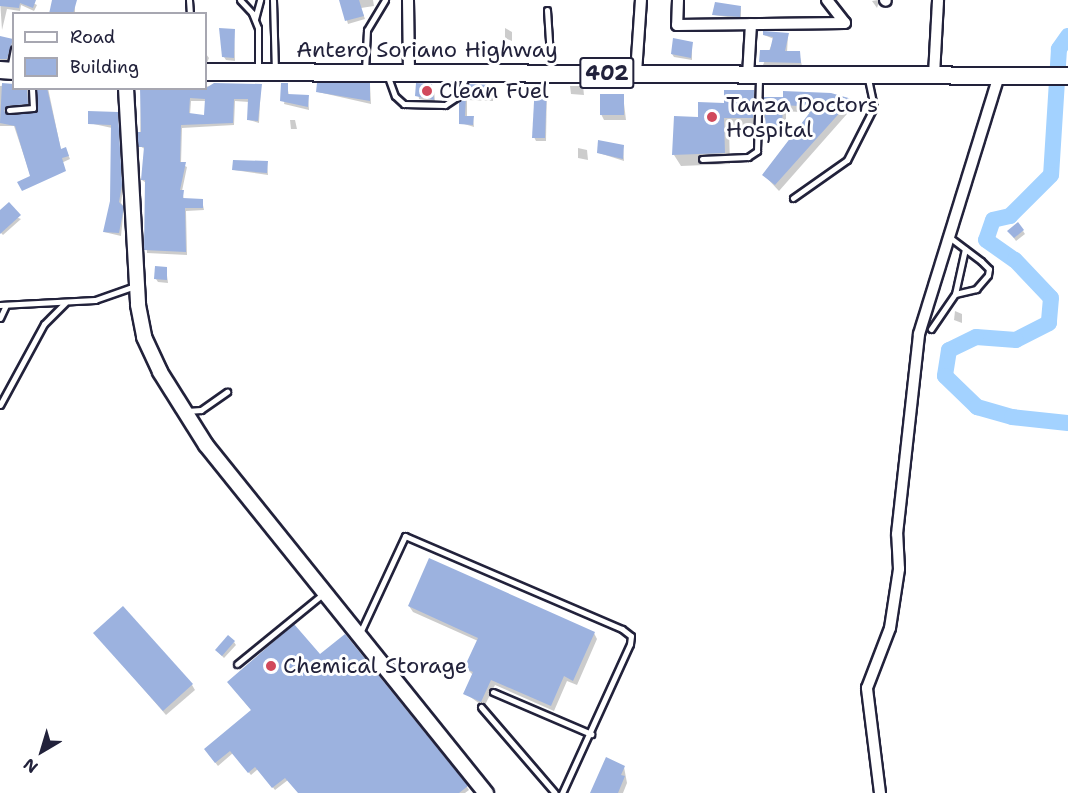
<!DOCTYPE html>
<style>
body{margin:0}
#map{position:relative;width:1068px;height:793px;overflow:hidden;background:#fff;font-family:"Shantell Sans",sans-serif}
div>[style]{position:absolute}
.shadow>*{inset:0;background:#0003}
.river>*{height:16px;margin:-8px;padding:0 8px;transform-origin:8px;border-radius:8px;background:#a3d2ff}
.building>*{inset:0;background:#9cb2df}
.roads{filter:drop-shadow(2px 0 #22223b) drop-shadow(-2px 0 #22223b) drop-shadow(0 2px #22223b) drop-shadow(0 -2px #22223b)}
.service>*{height:5px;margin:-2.5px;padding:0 2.5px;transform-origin:2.5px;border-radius:2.5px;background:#fff}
.minor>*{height:10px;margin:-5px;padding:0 5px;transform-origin:5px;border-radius:5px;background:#fff}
.tertiary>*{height:14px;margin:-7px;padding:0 7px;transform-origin:7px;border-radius:7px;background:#fff}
.primary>*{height:16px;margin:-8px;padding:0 8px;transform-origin:8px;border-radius:8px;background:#fff}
.dots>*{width:16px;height:16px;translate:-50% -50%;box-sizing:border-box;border:3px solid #fff;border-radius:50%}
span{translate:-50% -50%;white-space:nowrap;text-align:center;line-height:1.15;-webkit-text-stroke:6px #fff;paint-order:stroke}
.shield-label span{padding:2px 4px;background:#fff;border:2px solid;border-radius:4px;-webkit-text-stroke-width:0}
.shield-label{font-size:21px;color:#22223b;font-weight:700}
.street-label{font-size:22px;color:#22223b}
.poi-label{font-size:22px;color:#22223b}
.left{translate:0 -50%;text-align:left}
.legend{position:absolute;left:12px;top:12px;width:195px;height:78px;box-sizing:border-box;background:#fff;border:2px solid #a7a7b1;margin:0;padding:8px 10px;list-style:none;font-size:18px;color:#22223b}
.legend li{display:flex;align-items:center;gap:12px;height:30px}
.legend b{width:30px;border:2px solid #a7a7b1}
.north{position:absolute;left:12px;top:721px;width:60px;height:60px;-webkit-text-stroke:4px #fff;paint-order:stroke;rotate:218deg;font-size:16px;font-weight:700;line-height:24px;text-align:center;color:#22223b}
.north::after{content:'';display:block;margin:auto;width:21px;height:27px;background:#22223b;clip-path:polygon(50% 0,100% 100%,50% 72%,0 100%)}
</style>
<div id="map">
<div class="shadow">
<div style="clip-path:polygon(0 0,27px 0,37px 5px,34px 11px,21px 5px,20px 11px,7px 9px,2px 30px)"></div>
<div style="clip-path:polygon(54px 0,75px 0,75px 14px,50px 14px)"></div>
<div style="clip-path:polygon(341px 0,373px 0,374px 6px,361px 8px,365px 19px,348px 24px)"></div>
<div style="clip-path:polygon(878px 0,879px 2px,877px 8px,872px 1px)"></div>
<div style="clip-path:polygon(741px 8px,741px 19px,714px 15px)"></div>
<div style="clip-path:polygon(505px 28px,512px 32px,512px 41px,505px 38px)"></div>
<div style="clip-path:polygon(234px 31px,235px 61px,226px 60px,224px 57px)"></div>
<div style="clip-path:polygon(788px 34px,787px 53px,799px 53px,802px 66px,763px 65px,774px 39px,764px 35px)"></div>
<div style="clip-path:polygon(1px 38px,14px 41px,8px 62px,0 62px)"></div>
<div style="clip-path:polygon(692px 43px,692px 60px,674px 57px,672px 54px)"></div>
<div style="clip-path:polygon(206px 54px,209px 58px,206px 65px)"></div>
<div style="clip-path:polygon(14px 85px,14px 88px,31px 88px,29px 106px,8px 109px,7px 115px,38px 113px,36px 88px,48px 88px,61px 150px,67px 152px,70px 159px,31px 177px,14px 126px,0 126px,0 86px)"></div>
<div style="clip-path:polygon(evenodd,261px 85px,259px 123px,249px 120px,249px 102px,235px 101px,234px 125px,182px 128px,181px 164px,187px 167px,182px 191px,184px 200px,202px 200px,204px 210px,186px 211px,187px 255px,147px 253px,146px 183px,142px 180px,146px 150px,140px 146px,141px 88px,261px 85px,191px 101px,206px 101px,205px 116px,190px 115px,191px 101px)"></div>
<div style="clip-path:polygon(287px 85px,289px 96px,308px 97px,309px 110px,284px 104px)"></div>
<div style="clip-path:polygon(370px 85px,371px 104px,318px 92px)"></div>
<div style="clip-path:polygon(417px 85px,434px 88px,435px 102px,419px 99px)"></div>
<div style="clip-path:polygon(469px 86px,493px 90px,493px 101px,467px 100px,467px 117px,473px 118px,474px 127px,461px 123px,460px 102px)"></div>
<div style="clip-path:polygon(547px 86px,546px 141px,536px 141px,534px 137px)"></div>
<div style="clip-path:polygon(570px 86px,583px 86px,584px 95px,571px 94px)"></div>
<div style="clip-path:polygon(753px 92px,760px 103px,759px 129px,729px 129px,730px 164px,681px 166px,674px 155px,699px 119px)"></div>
<div style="clip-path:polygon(623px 95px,626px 120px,604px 120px,601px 114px)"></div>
<div style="clip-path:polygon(765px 98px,851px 100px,854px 106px,779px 191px,764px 175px,811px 113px,786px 111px,786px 132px,772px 132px,764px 117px)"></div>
<div style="clip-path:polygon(117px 114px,123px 189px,121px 203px,124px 207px,121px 236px,104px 232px,111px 201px,112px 128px,89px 123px)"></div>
<div style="clip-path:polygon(290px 120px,295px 120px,297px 129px,291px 129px)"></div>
<div style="clip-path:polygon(623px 147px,624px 161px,599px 153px)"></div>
<div style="clip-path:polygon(578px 148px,587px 150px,588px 160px,578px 158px)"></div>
<div style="clip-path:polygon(267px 163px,268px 175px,234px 170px)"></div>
<div style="clip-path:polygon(0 211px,21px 219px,3px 235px,0 232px)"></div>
<div style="clip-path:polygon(1023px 231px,1025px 234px,1016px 241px,1011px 234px)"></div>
<div style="clip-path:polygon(166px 268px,168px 283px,158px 282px,156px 279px)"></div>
<div style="clip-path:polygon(955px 311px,962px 314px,962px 323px,954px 320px)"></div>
<div style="clip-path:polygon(409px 606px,594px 633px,597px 639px,577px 685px,567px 681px,554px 711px,495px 685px,484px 707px,465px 693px,473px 675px,466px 668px,478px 641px,413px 612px)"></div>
<div style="clip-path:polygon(95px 633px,192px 685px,195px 690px,166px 715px)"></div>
<div style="clip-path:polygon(234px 642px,236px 645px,224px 658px,219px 653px)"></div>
<div style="clip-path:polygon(320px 656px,467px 787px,469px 790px,465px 793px,299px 793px,288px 780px,275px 790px,258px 769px,251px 775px,233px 753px,218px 766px,207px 752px,252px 711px,229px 683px)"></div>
<div style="clip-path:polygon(624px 767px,627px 783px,623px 793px,592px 793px)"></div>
</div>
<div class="river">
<div style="left:1068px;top:36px;width:16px;rotate:125deg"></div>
<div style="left:1059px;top:49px;width:126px;rotate:93.6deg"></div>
<div style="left:1051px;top:175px;width:58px;rotate:135deg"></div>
<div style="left:1010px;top:216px;width:17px;rotate:167deg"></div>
<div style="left:993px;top:220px;width:21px;rotate:109deg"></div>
<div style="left:986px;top:240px;width:35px;rotate:35deg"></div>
<div style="left:1015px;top:260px;width:52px;rotate:46.5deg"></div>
<div style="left:1051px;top:298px;width:25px;rotate:95deg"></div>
<div style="left:1049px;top:323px;width:37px;rotate:153deg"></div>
<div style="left:1016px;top:340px;width:40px;rotate:-175.7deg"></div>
<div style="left:976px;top:337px;width:30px;rotate:154deg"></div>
<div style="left:949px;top:350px;width:26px;rotate:99deg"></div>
<div style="left:945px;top:376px;width:45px;rotate:44.1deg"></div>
<div style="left:977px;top:407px;width:36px;rotate:16deg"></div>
<div style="left:1012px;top:417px;width:56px;rotate:6.1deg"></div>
</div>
<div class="building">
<div style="clip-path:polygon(0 0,36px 0,33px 8px,20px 3px,19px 8px,0 6px)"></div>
<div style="clip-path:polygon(52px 0,77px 0,73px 14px,49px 14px)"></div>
<div style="clip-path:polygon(339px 0,359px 0,364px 16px,345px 21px)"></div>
<div style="clip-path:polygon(715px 2px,741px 6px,740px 17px,712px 15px)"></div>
<div style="clip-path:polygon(219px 28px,235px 29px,234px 58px,222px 57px)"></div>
<div style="clip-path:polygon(763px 31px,789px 33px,785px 51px,800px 51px,801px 63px,759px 62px,760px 50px,770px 50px,773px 37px,763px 35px)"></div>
<div style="clip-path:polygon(0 36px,13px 39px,7px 59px,0 59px)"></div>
<div style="clip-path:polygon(673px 38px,693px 42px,691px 58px,671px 54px)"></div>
<div style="clip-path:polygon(2px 83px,14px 84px,14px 88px,27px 88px,28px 104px,7px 106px,4px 111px,9px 115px,36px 112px,37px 88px,47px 88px,61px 149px,66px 147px,69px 156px,62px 158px,66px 171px,22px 191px,17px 182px,30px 176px,15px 126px,0 123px)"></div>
<div style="clip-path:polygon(evenodd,214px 83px,262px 84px,258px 121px,247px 120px,248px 99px,234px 99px,233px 123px,181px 125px,180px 162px,186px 162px,180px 190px,184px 190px,183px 198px,203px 199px,203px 208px,185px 208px,186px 252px,144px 250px,145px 180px,141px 180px,144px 147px,138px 147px,137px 132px,141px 132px,140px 88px,206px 88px,214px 83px,190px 98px,205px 99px,204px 115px,189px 113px,190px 98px)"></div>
<div style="clip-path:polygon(281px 83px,288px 83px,288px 94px,309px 95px,308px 107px,280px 101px)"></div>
<div style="clip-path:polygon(317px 83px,370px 83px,370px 101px,316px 92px)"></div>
<div style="clip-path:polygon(416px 83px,432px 84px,434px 100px,415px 96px)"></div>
<div style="clip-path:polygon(468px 84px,492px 85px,492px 99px,466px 97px,465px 116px,474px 116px,473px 125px,459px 124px,459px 102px)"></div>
<div style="clip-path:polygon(535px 84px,547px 85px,545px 138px,532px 138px)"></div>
<div style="clip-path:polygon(724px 90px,754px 90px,753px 118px,724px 118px,725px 153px,672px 155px,674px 116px,698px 117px,698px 102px,724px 103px)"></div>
<div style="clip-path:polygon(783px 91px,831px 93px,852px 99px,775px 185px,762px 175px,814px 107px,783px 105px,782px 126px,766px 126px,763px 97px,783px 97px)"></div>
<div style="clip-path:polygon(600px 94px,624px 94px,624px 115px,600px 115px)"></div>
<div style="clip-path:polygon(88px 111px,118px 112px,122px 185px,119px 202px,124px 207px,119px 233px,103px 232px,110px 201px,111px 125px,88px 124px)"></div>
<div style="clip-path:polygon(598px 140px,624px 145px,623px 159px,597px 153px)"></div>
<div style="clip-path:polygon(233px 160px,268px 161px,267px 173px,232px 170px)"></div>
<div style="clip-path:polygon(9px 202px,21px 215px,0 234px,0 210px)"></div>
<div style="clip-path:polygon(1018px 222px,1024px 230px,1014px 238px,1007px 231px)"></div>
<div style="clip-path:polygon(155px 266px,167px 267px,167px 280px,154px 279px)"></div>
<div style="clip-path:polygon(429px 558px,595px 632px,573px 681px,564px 676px,551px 706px,491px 680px,481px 702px,463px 694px,473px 672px,464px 668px,478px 638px,408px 606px)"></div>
<div style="clip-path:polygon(123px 606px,193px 684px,163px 711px,93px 633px)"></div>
<div style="clip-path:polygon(294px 624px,320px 654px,345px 634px,468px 786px,459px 793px,298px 793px,285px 778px,272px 788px,255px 767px,248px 773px,230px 751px,215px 763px,204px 749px,251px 710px,227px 682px)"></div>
<div style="clip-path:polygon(228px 635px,235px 641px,222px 656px,215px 650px)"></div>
<div style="clip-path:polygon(606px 757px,625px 766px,621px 775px,625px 776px,618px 793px,590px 793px)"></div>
</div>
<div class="roads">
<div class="service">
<div style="left:189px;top:0;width:14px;rotate:86deg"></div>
<div style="left:240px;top:0;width:18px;rotate:47deg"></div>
<div style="left:252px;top:13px;width:16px;rotate:68deg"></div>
<div style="left:258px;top:28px;width:43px;rotate:90deg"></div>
<div style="left:273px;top:0;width:71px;rotate:88.4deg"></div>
<div style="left:547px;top:10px;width:62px;rotate:86.3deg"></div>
<div style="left:255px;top:19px;width:20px;rotate:-75deg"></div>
<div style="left:10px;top:69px;width:20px;rotate:-79deg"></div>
<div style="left:365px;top:71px;width:41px;rotate:-87.2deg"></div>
<div style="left:367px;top:30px;width:35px;rotate:-59deg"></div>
<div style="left:388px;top:77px;width:20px;rotate:70deg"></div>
<div style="left:395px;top:96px;width:12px;rotate:42deg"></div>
<div style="left:404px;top:104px;width:41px;rotate:1.4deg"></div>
<div style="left:445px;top:105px;width:14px;rotate:-34deg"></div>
<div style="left:457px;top:97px;width:24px;rotate:-66deg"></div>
<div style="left:9px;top:110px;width:24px;rotate:-5deg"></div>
<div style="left:33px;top:108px;width:20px;rotate:-93deg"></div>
<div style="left:702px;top:159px;width:46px;rotate:-2.5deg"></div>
<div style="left:748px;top:157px;width:11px;rotate:-34deg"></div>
<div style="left:757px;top:151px;width:73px;rotate:-88.4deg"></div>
<div style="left:793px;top:198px;width:66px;rotate:-35.1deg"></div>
<div style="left:847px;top:160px;width:59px;rotate:-63deg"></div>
<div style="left:874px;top:107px;width:29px;rotate:-102deg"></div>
<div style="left:955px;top:294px;width:46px;rotate:-77.5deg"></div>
<div style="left:0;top:305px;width:95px;rotate:-3deg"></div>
<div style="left:95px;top:300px;width:42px;rotate:-19.3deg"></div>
<div style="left:0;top:318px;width:14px;rotate:-65deg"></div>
<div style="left:931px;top:329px;width:42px;rotate:-55.6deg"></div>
<div style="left:955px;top:294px;width:22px;rotate:-13deg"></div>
<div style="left:976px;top:289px;width:18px;rotate:-49deg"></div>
<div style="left:988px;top:275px;width:6px;rotate:-81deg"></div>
<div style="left:989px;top:269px;width:11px;rotate:-135deg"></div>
<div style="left:981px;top:261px;width:39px;rotate:-143deg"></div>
<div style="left:0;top:405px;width:92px;rotate:-61.5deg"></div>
<div style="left:44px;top:324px;width:30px;rotate:-45deg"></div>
<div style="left:187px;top:411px;width:14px;rotate:-4deg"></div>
<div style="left:201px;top:410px;width:32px;rotate:-35deg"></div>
<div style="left:360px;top:633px;width:107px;rotate:-65.1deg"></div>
<div style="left:405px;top:536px;width:236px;rotate:23.2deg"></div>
<div style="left:622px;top:629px;width:11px;rotate:38deg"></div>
<div style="left:631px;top:636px;width:8px;rotate:97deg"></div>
<div style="left:630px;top:644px;width:164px;rotate:114.5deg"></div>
<div style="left:237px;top:664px;width:112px;rotate:-39.2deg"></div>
<div style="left:493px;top:692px;width:107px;rotate:23.2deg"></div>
<div style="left:481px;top:707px;width:113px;rotate:49.3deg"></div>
</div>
<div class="minor">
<div style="left:408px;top:0;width:73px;rotate:89.2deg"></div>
<div style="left:678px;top:0;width:25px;rotate:92deg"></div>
<div style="left:677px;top:25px;width:168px;rotate:-0.7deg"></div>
<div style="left:827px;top:0;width:29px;rotate:52deg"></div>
<div style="left:885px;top:0;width:1px;rotate:45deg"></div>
<div style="left:636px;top:73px;width:73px;rotate:-86.1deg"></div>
<div style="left:934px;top:75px;width:75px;rotate:-86.9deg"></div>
<div style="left:748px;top:76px;width:52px;rotate:-86.7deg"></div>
<div style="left:880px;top:793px;width:106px;rotate:-97.1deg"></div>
<div style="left:867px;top:688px;width:64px;rotate:-69deg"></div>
<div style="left:890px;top:628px;width:60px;rotate:-81.3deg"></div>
<div style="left:899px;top:569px;width:35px;rotate:-93deg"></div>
<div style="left:897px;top:534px;width:201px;rotate:-83.7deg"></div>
<div style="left:919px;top:334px;width:270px;rotate:-72.8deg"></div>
</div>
<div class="tertiary">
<div style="left:126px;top:88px;width:217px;rotate:86.8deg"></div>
<div style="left:138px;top:305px;width:33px;rotate:79deg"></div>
<div style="left:144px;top:337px;width:38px;rotate:65deg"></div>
<div style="left:160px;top:372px;width:86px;rotate:57.8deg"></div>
<div style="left:206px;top:445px;width:447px;rotate:51.2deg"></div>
</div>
<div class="primary">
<div style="left:0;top:70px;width:14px;rotate:4deg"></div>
<div style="left:206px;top:72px;width:862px;rotate:0.27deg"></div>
</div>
</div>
<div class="dots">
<div style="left:427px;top:91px;background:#d1495b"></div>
<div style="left:712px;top:117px;background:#d1495b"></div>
<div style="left:271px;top:666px;background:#d1495b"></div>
</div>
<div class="shield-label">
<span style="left:607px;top:73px">402</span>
</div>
<div class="street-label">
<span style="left:427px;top:50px">Antero Soriano Highway</span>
</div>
<div class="poi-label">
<span class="left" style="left:439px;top:91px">Clean Fuel</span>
<span class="left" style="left:726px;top:117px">Tanza Doctors<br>Hospital</span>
<span class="left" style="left:283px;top:666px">Chemical Storage</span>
</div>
<ul class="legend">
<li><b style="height:8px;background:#fff"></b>Road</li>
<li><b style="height:16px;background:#9cb2df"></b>Building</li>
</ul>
<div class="north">N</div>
</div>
